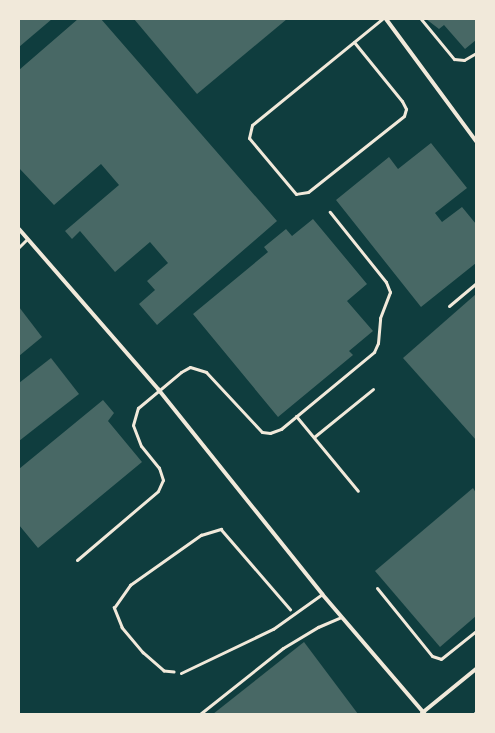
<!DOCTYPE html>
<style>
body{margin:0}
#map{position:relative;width:495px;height:733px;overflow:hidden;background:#0f3d3e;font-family:Overpass,sans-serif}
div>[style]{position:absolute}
.building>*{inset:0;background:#486865}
.path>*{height:2.5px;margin:-1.25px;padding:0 1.25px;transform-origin:1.25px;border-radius:1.25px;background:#f1e9da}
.service>*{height:3px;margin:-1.5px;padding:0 1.5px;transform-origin:1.5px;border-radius:1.5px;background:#f1e9da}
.minor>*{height:4px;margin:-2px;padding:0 2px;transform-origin:2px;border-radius:2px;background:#f1e9da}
span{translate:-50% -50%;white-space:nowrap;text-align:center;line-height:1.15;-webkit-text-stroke:3px #f1e9da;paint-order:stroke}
.frame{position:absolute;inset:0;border:20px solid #f1e9da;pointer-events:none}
</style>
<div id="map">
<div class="building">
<div style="clip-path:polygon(19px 19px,52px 19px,19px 47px)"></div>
<div style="clip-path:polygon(78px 19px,101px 19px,277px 221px,157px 325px,139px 304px,155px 290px,147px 281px,168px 263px,150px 242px,115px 272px,80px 231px,72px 239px,65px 231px,119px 185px,101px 164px,54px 205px,19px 168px,19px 70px)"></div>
<div style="clip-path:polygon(134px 19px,287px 19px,197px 94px)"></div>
<div style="clip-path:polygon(426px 19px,476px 19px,476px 40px,465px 49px,444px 25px,439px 29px)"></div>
<div style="clip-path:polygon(431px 143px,467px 188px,435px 213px,442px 222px,462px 207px,476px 224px,476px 263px,421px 307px,336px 200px,389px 157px,398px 169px)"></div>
<div style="clip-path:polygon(313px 219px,367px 284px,347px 301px,373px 331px,349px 351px,353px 355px,278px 417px,193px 314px,268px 252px,264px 247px,286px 229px,292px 236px)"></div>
<div style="clip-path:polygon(476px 294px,476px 440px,403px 358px)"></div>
<div style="clip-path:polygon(19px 307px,42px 337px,19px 356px)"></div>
<div style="clip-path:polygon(51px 358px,79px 394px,19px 441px,19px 383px)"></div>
<div style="clip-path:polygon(103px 400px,114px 413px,108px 421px,142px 462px,38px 548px,19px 525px,19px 469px)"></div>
<div style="clip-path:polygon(473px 488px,476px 493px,476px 616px,440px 647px,375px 571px)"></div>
<div style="clip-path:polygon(304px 642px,358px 714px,213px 714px)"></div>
</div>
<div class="path">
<div style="left:174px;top:672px;width:10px;rotate:-174deg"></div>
<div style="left:164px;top:671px;width:28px;rotate:-139deg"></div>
<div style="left:143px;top:653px;width:33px;rotate:-130deg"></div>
<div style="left:122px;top:628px;width:22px;rotate:-112deg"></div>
<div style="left:114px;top:608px;width:28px;rotate:-55deg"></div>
<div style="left:130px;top:585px;width:87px;rotate:-35.2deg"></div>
<div style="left:201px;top:535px;width:21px;rotate:-17deg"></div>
<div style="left:221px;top:529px;width:106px;rotate:49.2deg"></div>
</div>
<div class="service">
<div style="left:421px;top:19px;width:52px;rotate:50.5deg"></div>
<div style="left:454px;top:59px;width:10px;rotate:6deg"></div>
<div style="left:464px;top:60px;width:14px;rotate:-30deg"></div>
<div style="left:354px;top:42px;width:76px;rotate:50.9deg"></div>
<div style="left:402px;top:101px;width:9px;rotate:63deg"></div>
<div style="left:406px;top:109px;width:7px;rotate:106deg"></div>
<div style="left:404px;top:116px;width:122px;rotate:141.6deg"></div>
<div style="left:308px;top:192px;width:12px;rotate:171deg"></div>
<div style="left:296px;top:194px;width:73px;rotate:-130deg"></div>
<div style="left:249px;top:138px;width:13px;rotate:-77deg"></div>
<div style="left:252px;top:125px;width:168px;rotate:-39.2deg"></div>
<div style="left:19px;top:247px;width:11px;rotate:-45deg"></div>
<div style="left:449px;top:306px;width:35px;rotate:-40deg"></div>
<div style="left:296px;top:416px;width:97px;rotate:50.4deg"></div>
<div style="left:314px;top:437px;width:76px;rotate:-39.1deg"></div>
<div style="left:77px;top:560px;width:106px;rotate:-40.4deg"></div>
<div style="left:158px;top:491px;width:12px;rotate:-66deg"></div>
<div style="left:163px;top:480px;width:13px;rotate:-108deg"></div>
<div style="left:159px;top:468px;width:28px;rotate:-129deg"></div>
<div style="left:141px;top:446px;width:22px;rotate:-111deg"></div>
<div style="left:133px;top:425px;width:18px;rotate:-74deg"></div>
<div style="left:138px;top:408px;width:56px;rotate:-39.9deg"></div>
<div style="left:181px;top:372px;width:10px;rotate:-29deg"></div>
<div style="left:190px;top:367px;width:17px;rotate:17deg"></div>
<div style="left:206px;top:372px;width:82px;rotate:47deg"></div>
<div style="left:262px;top:432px;width:8px;rotate:7deg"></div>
<div style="left:270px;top:433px;width:12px;rotate:-20deg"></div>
<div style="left:281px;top:429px;width:121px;rotate:-39.6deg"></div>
<div style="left:374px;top:352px;width:10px;rotate:-66deg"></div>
<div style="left:378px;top:343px;width:25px;rotate:-85deg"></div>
<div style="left:380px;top:318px;width:28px;rotate:-69deg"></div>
<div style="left:390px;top:292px;width:11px;rotate:-112deg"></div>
<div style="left:386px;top:282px;width:90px;rotate:-128.7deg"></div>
<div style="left:377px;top:588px;width:87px;rotate:51deg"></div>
<div style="left:432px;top:656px;width:9px;rotate:18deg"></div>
<div style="left:441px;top:659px;width:45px;rotate:-38.7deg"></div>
<div style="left:181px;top:673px;width:102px;rotate:-25.6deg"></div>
<div style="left:273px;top:629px;width:60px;rotate:-35.5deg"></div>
<div style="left:200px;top:714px;width:106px;rotate:-38.5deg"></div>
<div style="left:283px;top:648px;width:41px;rotate:-31deg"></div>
<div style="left:318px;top:627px;width:25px;rotate:-23deg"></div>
<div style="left:474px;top:714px;width:3px;rotate:-45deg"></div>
</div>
<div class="minor">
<div style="left:386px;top:19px;width:152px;rotate:53.6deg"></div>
<div style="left:19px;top:229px;width:212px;rotate:49deg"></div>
<div style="left:158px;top:389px;width:263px;rotate:51.3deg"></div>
<div style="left:322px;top:594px;width:158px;rotate:49.4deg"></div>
<div style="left:422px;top:713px;width:70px;rotate:-39.2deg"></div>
</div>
<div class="frame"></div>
</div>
